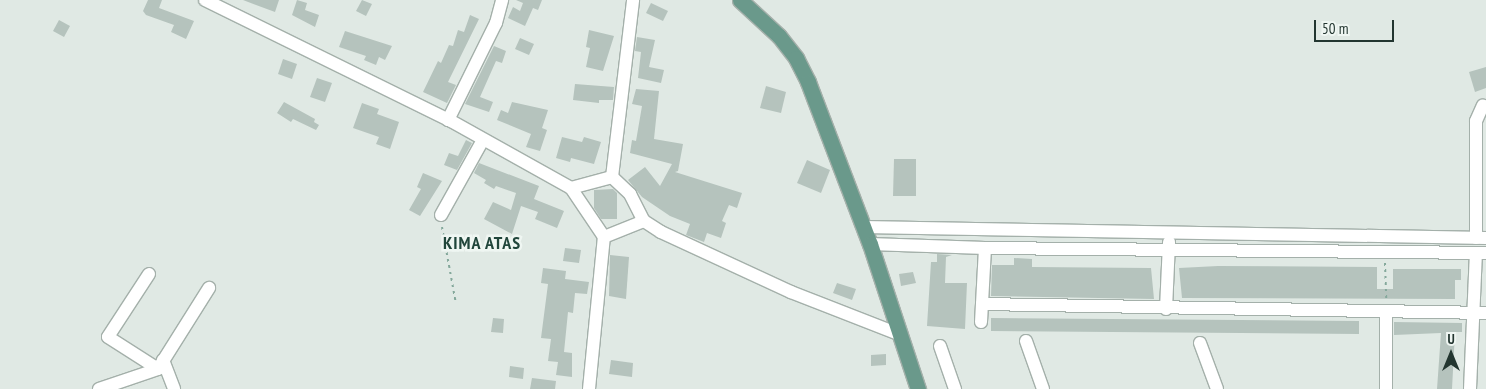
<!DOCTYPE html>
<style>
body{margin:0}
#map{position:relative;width:1486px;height:389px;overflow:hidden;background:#e0e9e4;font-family:"PT Sans Narrow",sans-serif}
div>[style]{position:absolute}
.building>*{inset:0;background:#b5c3bd}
.path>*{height:2px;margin-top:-1px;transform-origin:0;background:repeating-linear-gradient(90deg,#84a89b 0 2.5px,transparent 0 6.5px)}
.roads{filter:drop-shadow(1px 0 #a4b0aa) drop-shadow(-1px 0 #a4b0aa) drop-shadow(0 1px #a4b0aa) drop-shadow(0 -1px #a4b0aa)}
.minor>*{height:12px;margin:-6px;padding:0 6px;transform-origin:6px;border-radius:6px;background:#fff}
.major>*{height:15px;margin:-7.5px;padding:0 7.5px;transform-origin:7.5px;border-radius:7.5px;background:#6a998b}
span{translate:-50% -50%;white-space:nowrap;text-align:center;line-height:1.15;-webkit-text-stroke:5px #eff6f2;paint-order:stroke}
.district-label{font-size:18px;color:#21463b;font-weight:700;letter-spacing:1px}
.north{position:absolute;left:1426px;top:329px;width:50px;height:50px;-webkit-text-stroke:4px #eff6f2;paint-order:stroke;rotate:0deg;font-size:14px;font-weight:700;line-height:20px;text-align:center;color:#233630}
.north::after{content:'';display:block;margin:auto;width:18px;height:22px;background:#233630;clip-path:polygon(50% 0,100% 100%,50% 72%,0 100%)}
.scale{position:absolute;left:1314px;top:20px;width:80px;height:22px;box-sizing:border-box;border:2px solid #233630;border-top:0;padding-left:6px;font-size:15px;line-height:18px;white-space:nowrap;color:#233630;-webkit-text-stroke:4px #eff6f2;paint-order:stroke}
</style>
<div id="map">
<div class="building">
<div style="clip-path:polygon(148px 0,162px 0,159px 8px,194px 21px,186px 39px,171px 32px,174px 25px,146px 15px,143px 11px)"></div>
<div style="clip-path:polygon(243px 0,279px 0,275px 12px)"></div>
<div style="clip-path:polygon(297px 0,307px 3px,305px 10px,319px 15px,315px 27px,292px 15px)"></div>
<div style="clip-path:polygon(362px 0,372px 4px,366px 16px,356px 11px)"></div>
<div style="clip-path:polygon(516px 0,542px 0,538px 10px,533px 8px,525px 26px,508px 18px,513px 7px,520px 11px,523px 3px)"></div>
<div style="clip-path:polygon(651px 3px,668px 11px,663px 21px,646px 13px)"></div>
<div style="clip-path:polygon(470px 15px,479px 19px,448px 82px,456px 85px,447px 103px,423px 92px,438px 61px,441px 63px,449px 45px,453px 46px,458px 30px,464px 32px)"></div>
<div style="clip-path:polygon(59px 20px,70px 26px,64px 37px,53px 31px)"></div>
<div style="clip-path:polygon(589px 30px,614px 36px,603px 71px,586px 67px,590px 48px,586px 47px)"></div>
<div style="clip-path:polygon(345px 31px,392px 46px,385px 60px,379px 57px,376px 65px,364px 60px,366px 56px,339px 47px)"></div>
<div style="clip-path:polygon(637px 37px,655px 40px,649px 67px,664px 70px,661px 83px,638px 78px,641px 52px,635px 51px)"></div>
<div style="clip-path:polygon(520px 38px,534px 44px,529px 55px,515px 49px)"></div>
<div style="clip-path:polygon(494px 46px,506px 51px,502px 63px,496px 61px,480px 97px,493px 102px,489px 112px,465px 104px)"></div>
<div style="clip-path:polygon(283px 59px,297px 64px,292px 79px,278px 74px)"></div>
<div style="clip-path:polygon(1486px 67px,1486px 88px,1475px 92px,1469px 72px)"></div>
<div style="clip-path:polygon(317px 78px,332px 83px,325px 102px,310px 97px)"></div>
<div style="clip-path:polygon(575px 84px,614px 87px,613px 100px,599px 100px,599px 103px,573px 100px)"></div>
<div style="clip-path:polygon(766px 86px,786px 92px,781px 113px,760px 108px)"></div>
<div style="clip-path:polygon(636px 89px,659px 91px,654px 139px,683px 144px,678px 171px,675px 172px,742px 193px,737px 208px,729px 205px,722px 221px,726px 223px,721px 238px,707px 233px,704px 242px,686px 235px,690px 224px,670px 216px,642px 197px,628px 180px,645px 167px,660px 186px,672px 164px,630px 153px,632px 140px,636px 141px,642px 106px,632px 104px)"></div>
<div style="clip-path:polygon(284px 102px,315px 119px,314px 122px,319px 125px,316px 130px,293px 119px,291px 122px,277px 113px)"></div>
<div style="clip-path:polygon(512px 102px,548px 110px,542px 128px,547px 130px,540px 151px,526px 147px,531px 134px,497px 120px,501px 110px,508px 113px)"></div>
<div style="clip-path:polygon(362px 103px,379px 109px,377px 114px,399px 122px,390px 149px,376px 144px,379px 137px,353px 128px)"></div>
<div style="clip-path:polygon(562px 137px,582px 142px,584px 137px,601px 142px,594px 164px,571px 158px,570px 162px,556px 158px)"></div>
<div style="clip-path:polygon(466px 140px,472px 143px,457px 170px,444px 165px,449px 153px,458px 156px)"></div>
<div style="clip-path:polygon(894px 159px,916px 159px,916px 196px,893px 196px)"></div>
<div style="clip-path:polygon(807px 160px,830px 170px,821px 193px,797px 183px)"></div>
<div style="clip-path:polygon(479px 163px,539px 186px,534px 199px,564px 211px,557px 228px,535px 219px,538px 212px,521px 206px,512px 234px,484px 219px,493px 202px,511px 210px,516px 193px,496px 186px,494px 189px,484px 183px,486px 180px,474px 173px)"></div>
<div style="clip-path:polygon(423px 173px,442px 181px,420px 216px,409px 210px,421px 189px,417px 187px)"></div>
<div style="clip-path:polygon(613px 189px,617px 193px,617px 219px,601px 219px,594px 208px,594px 190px)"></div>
<div style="clip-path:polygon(565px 248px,581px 250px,579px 263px,563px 261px)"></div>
<div style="clip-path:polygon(937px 254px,952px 255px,946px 257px,945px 283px,967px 283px,965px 329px,927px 326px,931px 262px,937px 262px)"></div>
<div style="clip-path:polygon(610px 255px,629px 257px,626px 299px,609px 296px)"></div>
<div style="clip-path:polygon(1014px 258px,1032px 259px,1032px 267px,1151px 268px,1154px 299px,991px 296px,992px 265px,1014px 265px)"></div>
<div style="clip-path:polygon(1218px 266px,1377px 267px,1377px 289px,1393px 289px,1393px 269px,1461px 269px,1461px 280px,1455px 280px,1455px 299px,1182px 298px,1179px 268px)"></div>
<div style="clip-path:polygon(543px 268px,566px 271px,565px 279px,589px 282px,587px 294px,575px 293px,573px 313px,568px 312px,564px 352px,572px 353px,572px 377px,556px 375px,558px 362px,548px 361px,551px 339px,541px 338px,548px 284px,541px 283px)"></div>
<div style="clip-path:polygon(913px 272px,916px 283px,901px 286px,899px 274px)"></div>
<div style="clip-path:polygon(837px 283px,856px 289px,852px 300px,833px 293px)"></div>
<div style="clip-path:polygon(493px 318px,504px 319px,503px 333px,491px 332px)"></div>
<div style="clip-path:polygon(991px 318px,1359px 321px,1359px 334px,991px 331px)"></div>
<div style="clip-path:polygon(1394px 322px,1462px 323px,1462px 332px,1455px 332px,1452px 389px,1437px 389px,1441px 333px,1394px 335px)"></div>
<div style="clip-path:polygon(886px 354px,886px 365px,871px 366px,871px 355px)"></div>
<div style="clip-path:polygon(611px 360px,633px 363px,632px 377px,609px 374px)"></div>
<div style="clip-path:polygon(510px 366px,524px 368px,523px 379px,509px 377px)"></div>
<div style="clip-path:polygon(532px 378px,556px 381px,555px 389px,530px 389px)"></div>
</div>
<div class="path">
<div style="left:442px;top:227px;width:78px;rotate:79.7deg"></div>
<div style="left:1385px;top:263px;width:38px;rotate:88deg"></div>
</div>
<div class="roads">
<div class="minor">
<div style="left:205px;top:0;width:274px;rotate:26.2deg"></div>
<div style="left:451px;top:121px;width:137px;rotate:29.2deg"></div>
<div style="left:571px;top:188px;width:42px;rotate:-15deg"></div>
<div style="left:612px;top:177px;width:25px;rotate:43deg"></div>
<div style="left:630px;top:194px;width:30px;rotate:63deg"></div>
<div style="left:644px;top:221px;width:20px;rotate:33deg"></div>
<div style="left:661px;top:232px;width:143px;rotate:24.8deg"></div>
<div style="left:791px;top:292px;width:116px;rotate:21.3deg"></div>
<div style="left:448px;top:120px;width:108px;rotate:-63.7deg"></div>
<div style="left:496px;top:23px;width:24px;rotate:-75deg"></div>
<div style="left:612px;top:177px;width:178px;rotate:-83.2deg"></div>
<div style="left:571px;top:188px;width:59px;rotate:56deg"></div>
<div style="left:441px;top:215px;width:86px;rotate:-60.8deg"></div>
<div style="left:863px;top:227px;width:623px;rotate:1.01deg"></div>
<div style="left:1476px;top:238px;width:117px;rotate:-90deg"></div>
<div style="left:1476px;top:121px;width:17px;rotate:-66deg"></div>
<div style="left:870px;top:244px;width:115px;rotate:2deg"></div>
<div style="left:985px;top:248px;width:501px;rotate:0.57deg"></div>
<div style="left:149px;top:274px;width:75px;rotate:123.1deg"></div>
<div style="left:108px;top:337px;width:59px;rotate:32.6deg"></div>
<div style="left:982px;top:304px;width:504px;rotate:1.02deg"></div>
<div style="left:1166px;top:309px;width:67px;rotate:-87.4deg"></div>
<div style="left:1386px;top:312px;width:77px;rotate:90deg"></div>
<div style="left:981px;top:322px;width:74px;rotate:-86.9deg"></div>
<div style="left:1026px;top:341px;width:51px;rotate:70.5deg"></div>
<div style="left:1200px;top:343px;width:49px;rotate:69.7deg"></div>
<div style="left:940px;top:346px;width:46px;rotate:70.8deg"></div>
<div style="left:163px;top:360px;width:31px;rotate:69deg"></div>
<div style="left:99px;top:389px;width:62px;rotate:-18.7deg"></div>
<div style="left:158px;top:369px;width:96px;rotate:-57.8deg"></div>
<div style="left:589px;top:389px;width:153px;rotate:-84.4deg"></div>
<div style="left:604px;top:237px;width:43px;rotate:-21.8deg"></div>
<div style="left:1470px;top:389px;width:136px;rotate:-87.5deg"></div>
</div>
<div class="major">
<div style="left:740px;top:0;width:53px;rotate:42.7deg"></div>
<div style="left:779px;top:36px;width:28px;rotate:52deg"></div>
<div style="left:796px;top:58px;width:27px;rotate:63deg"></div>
<div style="left:808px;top:82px;width:173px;rotate:69.1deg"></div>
<div style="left:870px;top:244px;width:153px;rotate:71.7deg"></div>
</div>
</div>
<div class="district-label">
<span style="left:482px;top:243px">KIMA ATAS</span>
</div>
<div class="north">U</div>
<div class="scale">50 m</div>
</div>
